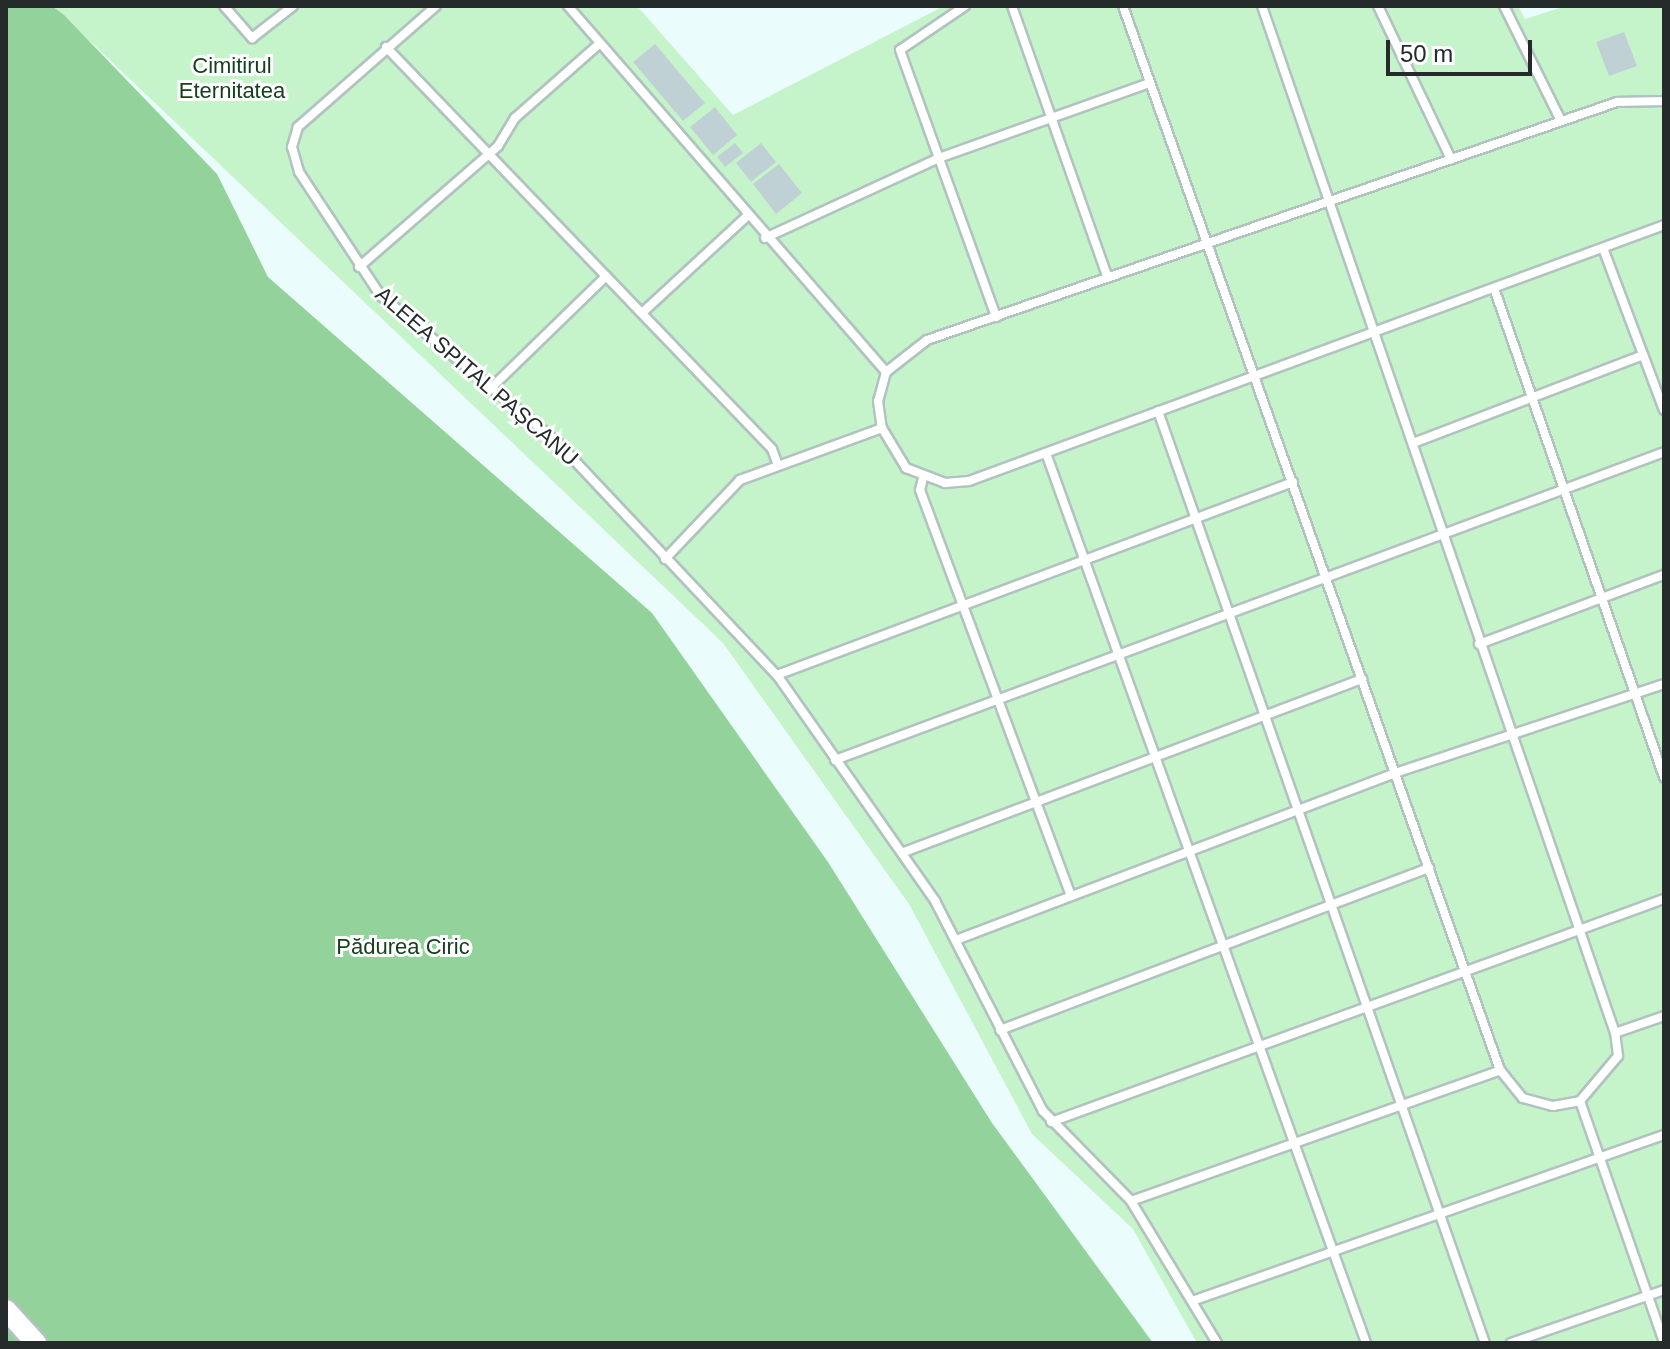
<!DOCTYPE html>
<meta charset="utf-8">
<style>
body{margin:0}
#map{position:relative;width:1670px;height:1349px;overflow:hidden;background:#eafcfb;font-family:Arial,sans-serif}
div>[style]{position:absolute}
.green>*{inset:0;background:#c5f4ca}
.forest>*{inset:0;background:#93d29b}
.building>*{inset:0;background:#c0d1d5}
.roads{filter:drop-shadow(2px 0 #b1c2c1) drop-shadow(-2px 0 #b1c2c1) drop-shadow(0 2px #b1c2c1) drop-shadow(0 -2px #b1c2c1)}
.service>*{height:8px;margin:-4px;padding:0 4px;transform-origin:4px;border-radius:4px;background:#fff}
.tertiary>*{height:20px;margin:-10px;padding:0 10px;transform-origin:10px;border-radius:10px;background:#fff}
span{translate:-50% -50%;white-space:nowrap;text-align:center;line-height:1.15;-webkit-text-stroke:6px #fff;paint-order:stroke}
.park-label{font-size:22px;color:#14411e}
.street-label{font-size:22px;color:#242b2a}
.frame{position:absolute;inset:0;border:8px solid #242b2a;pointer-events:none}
.scale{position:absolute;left:1386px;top:40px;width:146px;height:36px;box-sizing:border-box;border:4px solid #242b2a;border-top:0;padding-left:10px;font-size:24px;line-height:28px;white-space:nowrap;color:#242b2a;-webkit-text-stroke:6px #fff;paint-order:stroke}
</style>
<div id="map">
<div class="green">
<div style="clip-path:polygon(53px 6px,637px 6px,733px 115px,944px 6px,1518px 6px,1525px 19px,1566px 6px,1664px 6px,1664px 1343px,1197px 1343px,1133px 1229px,1032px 1134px,909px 904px,723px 643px)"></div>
</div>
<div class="forest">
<div style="clip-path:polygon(6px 6px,52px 6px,64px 15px,217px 174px,268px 277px,652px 613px,828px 862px,992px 1123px,1153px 1343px,6px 1343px)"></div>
</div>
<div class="building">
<div style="clip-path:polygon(1624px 32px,1637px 66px,1609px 76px,1596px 42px)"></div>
<div style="clip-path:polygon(655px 44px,705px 103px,683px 121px,633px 62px)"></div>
<div style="clip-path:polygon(715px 107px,737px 135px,713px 155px,690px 127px)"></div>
<div style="clip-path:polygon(735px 143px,743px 153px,725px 167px,717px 157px)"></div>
<div style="clip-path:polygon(761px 143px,776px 162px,751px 182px,736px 163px)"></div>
<div style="clip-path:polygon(779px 164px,802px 193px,776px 214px,753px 184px)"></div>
</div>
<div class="roads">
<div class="service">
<div style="left:224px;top:6px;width:43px;rotate:48.8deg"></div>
<div style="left:252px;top:38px;width:52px;rotate:-38deg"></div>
<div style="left:436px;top:6px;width:184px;rotate:138.8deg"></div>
<div style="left:298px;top:127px;width:21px;rotate:107deg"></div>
<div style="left:292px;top:147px;width:26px;rotate:74deg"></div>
<div style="left:299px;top:172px;width:147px;rotate:56.6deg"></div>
<div style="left:380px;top:295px;width:231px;rotate:39.7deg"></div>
<div style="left:558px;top:443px;width:319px;rotate:46.7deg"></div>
<div style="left:777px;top:675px;width:276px;rotate:55deg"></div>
<div style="left:935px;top:901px;width:236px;rotate:62.8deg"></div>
<div style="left:1043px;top:1111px;width:126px;rotate:45.6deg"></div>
<div style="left:1131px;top:1201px;width:166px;rotate:58.8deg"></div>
<div style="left:568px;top:6px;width:485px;rotate:49deg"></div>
<div style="left:965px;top:6px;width:78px;rotate:145.9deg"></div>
<div style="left:900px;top:50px;width:284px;rotate:70.2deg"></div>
<div style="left:1012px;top:6px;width:288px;rotate:70.6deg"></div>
<div style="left:1123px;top:6px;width:1129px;rotate:70.49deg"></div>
<div style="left:1500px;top:1070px;width:36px;rotate:51deg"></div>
<div style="left:1523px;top:1098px;width:31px;rotate:15deg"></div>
<div style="left:1553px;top:1106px;width:27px;rotate:-10deg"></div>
<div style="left:1580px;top:1101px;width:59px;rotate:-49.8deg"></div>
<div style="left:1618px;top:1056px;width:23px;rotate:-97deg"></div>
<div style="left:1615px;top:1033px;width:1086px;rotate:-108.97deg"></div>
<div style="left:1378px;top:6px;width:170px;rotate:64.5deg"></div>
<div style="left:1504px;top:6px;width:128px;rotate:63.6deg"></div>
<div style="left:386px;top:47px;width:557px;rotate:46.16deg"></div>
<div style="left:772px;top:449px;width:15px;rotate:70deg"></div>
<div style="left:1664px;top:101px;width:47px;rotate:178.8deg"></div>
<div style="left:1617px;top:102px;width:730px;rotate:160.97deg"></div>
<div style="left:927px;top:340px;width:52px;rotate:142deg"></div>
<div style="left:886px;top:372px;width:30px;rotate:105deg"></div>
<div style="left:878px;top:401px;width:27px;rotate:82deg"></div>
<div style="left:882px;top:428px;width:47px;rotate:59deg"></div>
<div style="left:906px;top:468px;width:42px;rotate:21deg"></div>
<div style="left:945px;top:483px;width:24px;rotate:-5deg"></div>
<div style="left:969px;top:481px;width:741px;rotate:-20.22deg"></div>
<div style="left:765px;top:238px;width:192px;rotate:-24.7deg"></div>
<div style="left:939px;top:158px;width:224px;rotate:-19.6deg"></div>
<div style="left:1603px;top:248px;width:173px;rotate:69.4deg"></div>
<div style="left:359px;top:267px;width:184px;rotate:-41deg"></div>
<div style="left:498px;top:146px;width:33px;rotate:-59deg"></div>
<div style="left:515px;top:118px;width:112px;rotate:-41.4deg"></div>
<div style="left:1494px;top:288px;width:518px;rotate:70.83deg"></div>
<div style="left:642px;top:313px;width:142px;rotate:-42.7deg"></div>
<div style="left:490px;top:389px;width:162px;rotate:-44.2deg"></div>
<div style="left:1158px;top:411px;width:988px;rotate:70.67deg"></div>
<div style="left:1413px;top:443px;width:246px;rotate:-20.9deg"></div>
<div style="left:1046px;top:453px;width:946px;rotate:70.22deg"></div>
<div style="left:923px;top:478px;width:12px;rotate:104deg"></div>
<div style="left:920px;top:490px;width:432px;rotate:69.6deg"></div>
<div style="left:665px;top:559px;width:109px;rotate:-46.5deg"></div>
<div style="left:740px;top:480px;width:151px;rotate:-20.1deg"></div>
<div style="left:1479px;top:644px;width:197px;rotate:-20.5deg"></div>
<div style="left:777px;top:675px;width:551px;rotate:-20.51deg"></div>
<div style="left:835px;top:760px;width:884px;rotate:-20.38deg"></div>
<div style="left:904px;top:852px;width:490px;rotate:-20.7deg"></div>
<div style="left:956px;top:940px;width:470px;rotate:-20.8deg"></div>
<div style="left:1395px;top:773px;width:283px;rotate:-18.3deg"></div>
<div style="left:1000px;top:1030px;width:459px;rotate:-20.7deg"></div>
<div style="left:1615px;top:1033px;width:52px;rotate:-19.1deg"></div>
<div style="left:1580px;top:1101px;width:255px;rotate:70.8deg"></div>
<div style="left:1051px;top:1122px;width:652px;rotate:-19.99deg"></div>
<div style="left:1131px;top:1201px;width:392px;rotate:-19.5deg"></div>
<div style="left:1195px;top:1300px;width:497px;rotate:-19.4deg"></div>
<div style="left:1511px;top:1343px;width:162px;rotate:-19.1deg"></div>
</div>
<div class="tertiary">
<div style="left:6px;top:1310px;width:45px;rotate:47.7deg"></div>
</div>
</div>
<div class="park-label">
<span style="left:232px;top:78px">Cimitirul<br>Eternitatea</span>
<span style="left:403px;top:947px">Pădurea Ciric</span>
</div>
<div class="street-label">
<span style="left:477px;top:376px;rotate:41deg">ALEEA SPITAL PAȘCANU</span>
</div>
<div class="frame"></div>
<div class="scale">50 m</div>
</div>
